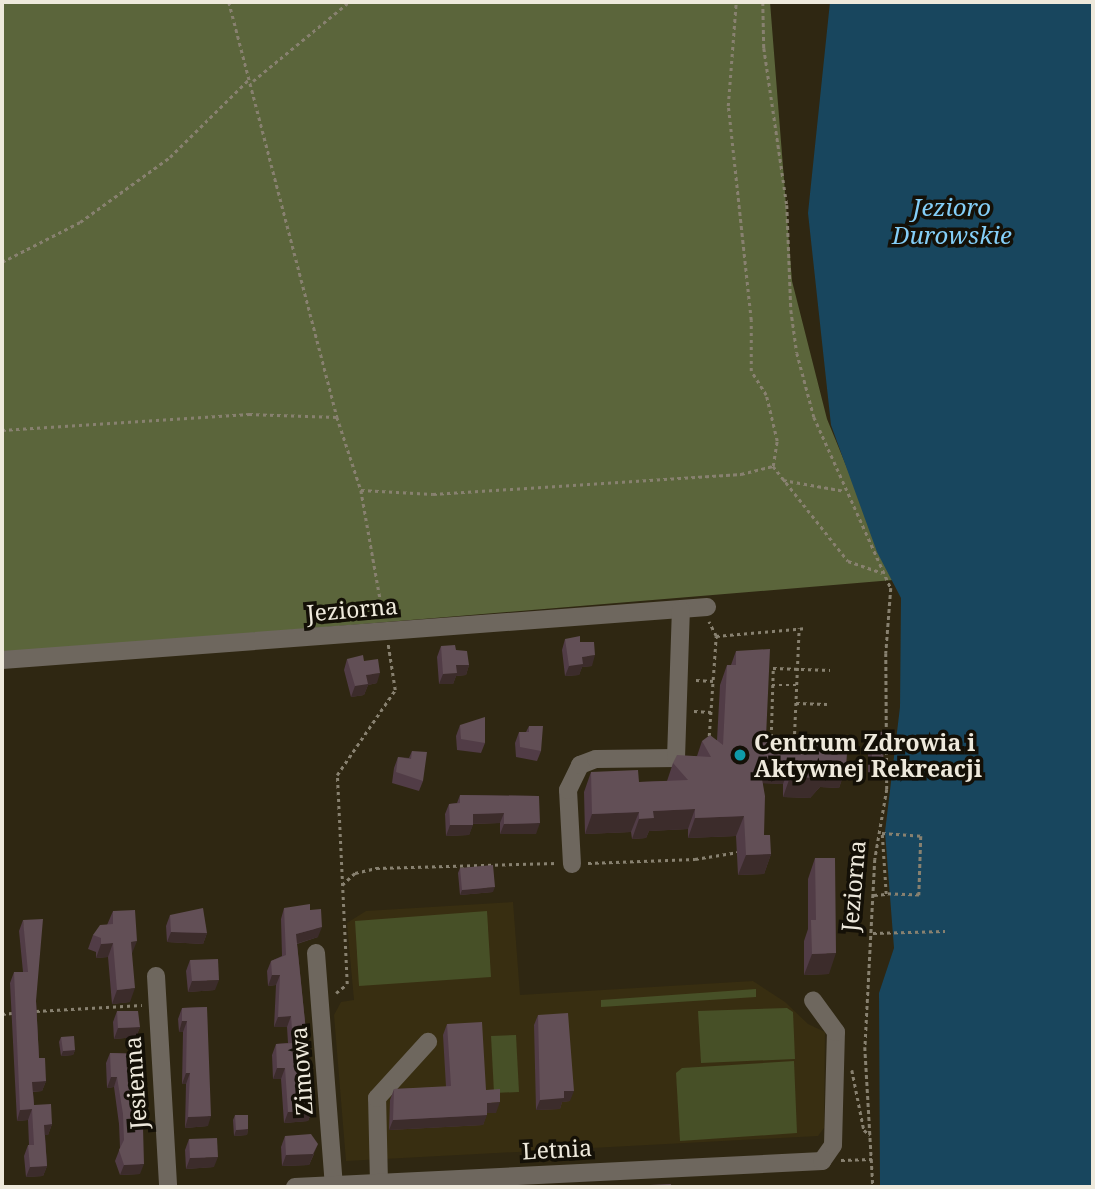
<!DOCTYPE html>
<style>
body{margin:0}
#map{position:relative;width:1095px;height:1189px;overflow:hidden;background:#2f2712;font-family:"Noto Serif",serif}
div>[style]{position:absolute}
.built>*{inset:0;background:#382e11}
.green>*{inset:0;background:#475027}
.forest>*{inset:0;background:#5b653b}
.water>*{inset:0;background:#18465e}
.path>*{height:2.5px;margin-top:-1.25px;transform-origin:0;background:repeating-linear-gradient(90deg,#888170 0 3.5px,transparent 0 7px)}
.minor>*{height:18px;margin:-9px;padding:0 9px;transform-origin:9px;border-radius:9px;background:#6e675e}
.wall>*{inset:0;background:#513c46}
.shaded-wall>*{inset:0;background:#3c2c2b}
.building>*{inset:0;background:#624f56}
.dots>*{width:19px;height:19px;translate:-50% -50%;box-sizing:border-box;border:4px solid #141007;border-radius:50%}
span{translate:-50% -50%;white-space:nowrap;text-align:center;line-height:1.15;-webkit-text-stroke:7px #141007;paint-order:stroke}
.street-label{font-size:23px;color:#eee9dc}
.poi-label{font-size:23px;color:#eee9dc;font-weight:700}
.left{translate:0 -50%;text-align:left}
.water-label{font-size:24px;color:#84cef7;font-style:italic}
.frame{position:absolute;inset:0;border:4px solid #eee9dc;pointer-events:none}
</style>
<div id="map">
<div class="built">
<div style="clip-path:polygon(513px 902px,520px 995px,753px 981px,785px 1002px,808px 1024px,825px 1032px,824px 1128px,818px 1136px,346px 1161px,334px 1015px,341px 1002px,354px 1000px,347px 923px,366px 911px)"></div>
</div>
<div class="green">
<div style="clip-path:polygon(487px 911px,491px 977px,359px 986px,355px 921px)"></div>
<div style="clip-path:polygon(756px 989px,756px 997px,601px 1007px,601px 1000px)"></div>
<div style="clip-path:polygon(787px 1008px,793px 1012px,795px 1059px,701px 1063px,698px 1011px)"></div>
<div style="clip-path:polygon(516px 1035px,519px 1092px,494px 1093px,491px 1036px)"></div>
<div style="clip-path:polygon(794px 1061px,797px 1133px,680px 1141px,676px 1073px,682px 1068px)"></div>
</div>
<div class="forest">
<div style="clip-path:polygon(2px 2px,770px 2px,792px 281px,827px 419px,893px 580px,2px 654px)"></div>
</div>
<div class="water">
<div style="clip-path:polygon(830px 2px,1093px 2px,1093px 1187px,880px 1187px,879px 993px,894px 948px,885px 832px,900px 707px,901px 598px,877px 552px,831px 425px,808px 213px)"></div>
</div>
<div class="path">
<div style="left:229px;top:2px;width:429px;rotate:75.4deg"></div>
<div style="left:337px;top:417px;width:77px;rotate:71.8deg"></div>
<div style="left:361px;top:490px;width:127px;rotate:80deg"></div>
<div style="left:763px;top:2px;width:46px;rotate:88.8deg"></div>
<div style="left:764px;top:48px;width:159px;rotate:81.7deg"></div>
<div style="left:787px;top:205px;width:105px;rotate:87.8deg"></div>
<div style="left:791px;top:310px;width:43px;rotate:82.1deg"></div>
<div style="left:797px;top:353px;width:66px;rotate:75.1deg"></div>
<div style="left:814px;top:417px;width:188px;rotate:65.8deg"></div>
<div style="left:891px;top:588px;width:65px;rotate:94.4deg"></div>
<div style="left:886px;top:653px;width:136px;rotate:89.6deg"></div>
<div style="left:887px;top:789px;width:71px;rotate:99.7deg"></div>
<div style="left:875px;top:859px;width:188px;rotate:93deg"></div>
<div style="left:865px;top:1047px;width:140px;rotate:86.7deg"></div>
<div style="left:253px;top:81px;width:124px;rotate:-39.5deg"></div>
<div style="left:2px;top:262px;width:88px;rotate:-27.1deg"></div>
<div style="left:80px;top:222px;width:111px;rotate:-35.8deg"></div>
<div style="left:170px;top:157px;width:111px;rotate:-44.6deg"></div>
<div style="left:2px;top:430px;width:248px;rotate:-3.7deg"></div>
<div style="left:249px;top:414px;width:88px;rotate:2deg"></div>
<div style="left:773px;top:466px;width:121px;rotate:51.7deg"></div>
<div style="left:848px;top:561px;width:36px;rotate:19deg"></div>
<div style="left:783px;top:480px;width:63px;rotate:10.1deg"></div>
<div style="left:361px;top:490px;width:72px;rotate:3.2deg"></div>
<div style="left:433px;top:494px;width:309px;rotate:-3.7deg"></div>
<div style="left:741px;top:474px;width:33px;rotate:-14deg"></div>
<div style="left:773px;top:466px;width:25px;rotate:-81deg"></div>
<div style="left:777px;top:441px;width:47px;rotate:-103.4deg"></div>
<div style="left:766px;top:395px;width:28px;rotate:-122deg"></div>
<div style="left:751px;top:371px;width:51px;rotate:-90deg"></div>
<div style="left:751px;top:320px;width:215px;rotate:-96.1deg"></div>
<div style="left:728px;top:106px;width:104px;rotate:-85.6deg"></div>
<div style="left:716px;top:636px;width:91px;rotate:-5deg"></div>
<div style="left:696px;top:680px;width:17px;rotate:3deg"></div>
<div style="left:772px;top:685px;width:25px"></div>
<div style="left:796px;top:703px;width:31px;rotate:2deg"></div>
<div style="left:694px;top:711px;width:17px;rotate:3deg"></div>
<div style="left:709px;top:736px;width:100px;rotate:-86deg"></div>
<div style="left:716px;top:636px;width:16px;rotate:-117deg"></div>
<div style="left:771px;top:737px;width:69px;rotate:-88.3deg"></div>
<div style="left:773px;top:668px;width:57px;rotate:2deg"></div>
<div style="left:794px;top:741px;width:113px;rotate:-87.5deg"></div>
<div style="left:588px;top:863px;width:107px;rotate:-2.1deg"></div>
<div style="left:695px;top:859px;width:44px;rotate:-9.2deg"></div>
<div style="left:342px;top:885px;width:18px;rotate:-43deg"></div>
<div style="left:355px;top:873px;width:22px;rotate:-13deg"></div>
<div style="left:376px;top:868px;width:181px;rotate:-1.6deg"></div>
<div style="left:874px;top:895px;width:12px;rotate:-5deg"></div>
<div style="left:886px;top:894px;width:61px;rotate:-93.8deg"></div>
<div style="left:882px;top:833px;width:39px;rotate:4deg"></div>
<div style="left:921px;top:836px;width:59px;rotate:91.9deg"></div>
<div style="left:919px;top:895px;width:33px;rotate:-178deg"></div>
<div style="left:873px;top:933px;width:72px;rotate:-1.6deg"></div>
<div style="left:336px;top:993px;width:14px;rotate:-39deg"></div>
<div style="left:347px;top:984px;width:209px;rotate:-92.7deg"></div>
<div style="left:337px;top:775px;width:103px;rotate:-55.7deg"></div>
<div style="left:395px;top:690px;width:46px;rotate:-98.8deg"></div>
<div style="left:36px;top:1011px;width:106px;rotate:-3.2deg"></div>
<div style="left:2px;top:1014px;width:10px;rotate:-6deg"></div>
<div style="left:852px;top:1070px;width:61px;rotate:78.7deg"></div>
<div style="left:864px;top:1130px;width:8px;rotate:40deg"></div>
<div style="left:841px;top:1160px;width:31px;rotate:-2deg"></div>
</div>
<div class="minor">
<div style="left:2px;top:660px;width:707px;rotate:-4.3deg"></div>
<div style="left:572px;top:864px;width:74px;rotate:-93.1deg"></div>
<div style="left:568px;top:790px;width:28px;rotate:-64deg"></div>
<div style="left:580px;top:765px;width:17px;rotate:-21deg"></div>
<div style="left:596px;top:759px;width:80px;rotate:-0.7deg"></div>
<div style="left:676px;top:758px;width:148px;rotate:-88.1deg"></div>
<div style="left:316px;top:953px;width:233px;rotate:85.6deg"></div>
<div style="left:156px;top:976px;width:211px;rotate:86.7deg"></div>
<div style="left:379px;top:1183px;width:85px;rotate:-91.3deg"></div>
<div style="left:377px;top:1098px;width:76px;rotate:-47.7deg"></div>
<div style="left:295px;top:1187px;width:528px;rotate:-2.82deg"></div>
<div style="left:822px;top:1161px;width:19px;rotate:-55deg"></div>
<div style="left:833px;top:1145px;width:113px;rotate:-88.5deg"></div>
<div style="left:836px;top:1032px;width:39px;rotate:-126deg"></div>
</div>
<div class="wall">
<div style="clip-path:polygon(565px 639px,580px 642px,592px 666px,582px 667px,579px 675px,565px 676px,562px 650px)"></div>
<div style="clip-path:polygon(441px 646px,456px 650px,469px 665px,466px 675px,456px 676px,453px 684px,439px 684px,437px 657px)"></div>
<div style="clip-path:polygon(736px 651px,766px 737px,846px 767px,839px 788px,820px 787px,810px 798px,783px 797px,783px 784px,763px 783px,764px 835px,771px 854px,764px 874px,738px 875px,736px 836px,688px 838px,688px 829px,649px 831px,646px 838px,632px 839px,631px 832px,585px 834px,584px 792px,591px 772px,639px 782px,667px 781px,673px 763px,697px 756px,702px 741px,717px 740px,720px 685px,727px 665px,731px 665px)"></div>
<div style="clip-path:polygon(347px 659px,364px 661px,377px 683px,368px 685px,364px 695px,351px 697px,344px 670px)"></div>
<div style="clip-path:polygon(460px 725px,485px 743px,481px 753px,457px 750px,456px 736px)"></div>
<div style="clip-path:polygon(529px 726px,541px 751px,537px 761px,516px 757px,515px 743px,519px 732px,526px 732px)"></div>
<div style="clip-path:polygon(872px 731px,879px 780px,868px 780px,868px 742px)"></div>
<div style="clip-path:polygon(412px 751px,423px 781px,419px 791px,392px 783px,394px 768px,398px 757px,409px 758px)"></div>
<div style="clip-path:polygon(460px 795px,539px 796px,536px 834px,500px 834px,500px 823px,473px 824px,469px 835px,446px 836px,445px 814px,449px 804px,457px 803px)"></div>
<div style="clip-path:polygon(815px 858px,829px 974px,804px 975px,804px 941px,808px 929px,808px 879px)"></div>
<div style="clip-path:polygon(460px 868px,493px 892px,460px 895px,458px 873px)"></div>
<div style="clip-path:polygon(284px 908px,310px 910px,318px 937px,297px 944px,308px 1051px,305px 1062px,299px 1062px,301px 1087px,312px 1111px,308px 1121px,284px 1123px,281px 1079px,273px 1079px,272px 1055px,276px 1044px,288px 1043px,287px 1027px,274px 1027px,276px 985px,268px 986px,267px 971px,271px 961px,282px 956px,281px 919px)"></div>
<div style="clip-path:polygon(113px 911px,132px 954px,130px 1002px,112px 1004px,108px 957px,96px 958px,96px 952px,88px 949px,93px 935px,107px 925px)"></div>
<div style="clip-path:polygon(170px 915px,207px 933px,203px 944px,167px 942px,166px 926px)"></div>
<div style="clip-path:polygon(23px 920px,36px 1001px,39px 1058px,46px 1081px,42px 1091px,33px 1092px,34px 1105px,52px 1124px,48px 1135px,45px 1135px,47px 1166px,43px 1176px,26px 1177px,24px 1156px,28px 1145px,29px 1145px,28px 1120px,17px 1121px,10px 983px,14px 972px,23px 972px,19px 931px)"></div>
<div style="clip-path:polygon(190px 960px,215px 990px,188px 992px,186px 971px)"></div>
<div style="clip-path:polygon(207px 1007px,208px 1126px,185px 1128px,186px 1084px,182px 1084px,183px 1032px,179px 1032px,178px 1019px,182px 1008px)"></div>
<div style="clip-path:polygon(117px 1011px,140px 1027px,136px 1037px,114px 1039px,113px 1022px)"></div>
<div style="clip-path:polygon(538px 1015px,570px 1101px,562px 1102px,560px 1109px,536px 1110px,534px 1025px)"></div>
<div style="clip-path:polygon(447px 1024px,486px 1090px,496px 1113px,487px 1113px,483px 1125px,389px 1130px,390px 1100px,394px 1089px,446px 1087px,443px 1035px)"></div>
<div style="clip-path:polygon(61px 1037px,75px 1050px,73px 1055px,61px 1056px,59px 1042px)"></div>
<div style="clip-path:polygon(110px 1053px,141px 1054px,140px 1174px,120px 1175px,115px 1161px,120px 1148px,119px 1124px,114px 1087px,107px 1088px,106px 1063px)"></div>
<div style="clip-path:polygon(235px 1115px,248px 1129px,247px 1135px,234px 1136px,233px 1120px)"></div>
<div style="clip-path:polygon(285px 1136px,314px 1154px,309px 1165px,282px 1166px,281px 1147px)"></div>
<div style="clip-path:polygon(189px 1139px,214px 1167px,186px 1169px,185px 1150px)"></div>
</div>
<div class="shaded-wall">
<div style="clip-path:polygon(595px 655px,592px 666px,582px 667px,579px 675px,565px 676px,569px 666px,582px 657px)"></div>
<div style="clip-path:polygon(456px 665px,469px 665px,466px 675px,456px 676px,453px 684px,439px 684px,443px 674px)"></div>
<div style="clip-path:polygon(380px 673px,377px 683px,368px 685px,364px 695px,351px 697px,355px 686px,366px 675px)"></div>
<div style="clip-path:polygon(759px 762px,791px 763px,783px 784px,751px 783px)"></div>
<div style="clip-path:polygon(828px 767px,846px 767px,839px 788px,820px 787px,810px 798px,783px 797px,790px 777px)"></div>
<div style="clip-path:polygon(872px 770px,883px 770px,879px 780px,868px 780px)"></div>
<div style="clip-path:polygon(695px 809px,688px 829px,649px 831px,646px 838px,632px 839px,639px 819px,653px 811px)"></div>
<div style="clip-path:polygon(639px 812px,631px 832px,585px 834px,592px 814px)"></div>
<div style="clip-path:polygon(504px 813px,500px 823px,469px 824px,473px 814px)"></div>
<div style="clip-path:polygon(744px 816px,736px 836px,688px 838px,695px 818px)"></div>
<div style="clip-path:polygon(540px 823px,536px 834px,500px 834px,504px 824px)"></div>
<div style="clip-path:polygon(450px 825px,473px 825px,469px 835px,446px 836px)"></div>
<div style="clip-path:polygon(771px 854px,764px 874px,738px 875px,746px 855px)"></div>
<div style="clip-path:polygon(495px 887px,493px 892px,460px 895px,462px 890px)"></div>
<div style="clip-path:polygon(322px 927px,318px 937px,292px 945px,296px 934px)"></div>
<div style="clip-path:polygon(171px 932px,207px 933px,203px 944px,167px 942px)"></div>
<div style="clip-path:polygon(137px 941px,131px 956px,131px 942px)"></div>
<div style="clip-path:polygon(113px 943px,108px 957px,96px 958px,101px 944px)"></div>
<div style="clip-path:polygon(836px 953px,829px 974px,804px 975px,812px 954px)"></div>
<div style="clip-path:polygon(272px 975px,280px 975px,276px 985px,268px 986px)"></div>
<div style="clip-path:polygon(219px 980px,215px 990px,188px 992px,192px 981px)"></div>
<div style="clip-path:polygon(135px 988px,130px 1002px,112px 1004px,117px 990px)"></div>
<div style="clip-path:polygon(291px 1016px,287px 1027px,274px 1027px,278px 1017px)"></div>
<div style="clip-path:polygon(182px 1021px,187px 1021px,183px 1032px,179px 1032px)"></div>
<div style="clip-path:polygon(140px 1027px,136px 1037px,114px 1039px,118px 1028px)"></div>
<div style="clip-path:polygon(75px 1050px,73px 1055px,61px 1056px,63px 1051px)"></div>
<div style="clip-path:polygon(308px 1051px,305px 1062px,295px 1062px,299px 1052px)"></div>
<div style="clip-path:polygon(277px 1068px,285px 1068px,281px 1079px,273px 1079px)"></div>
<div style="clip-path:polygon(186px 1073px,190px 1073px,186px 1084px,182px 1084px)"></div>
<div style="clip-path:polygon(111px 1077px,117px 1077px,114px 1087px,107px 1088px)"></div>
<div style="clip-path:polygon(46px 1081px,42px 1091px,28px 1092px,32px 1082px)"></div>
<div style="clip-path:polygon(564px 1091px,574px 1091px,570px 1101px,562px 1102px,560px 1109px,536px 1110px,540px 1100px)"></div>
<div style="clip-path:polygon(500px 1102px,496px 1113px,483px 1113px,487px 1103px)"></div>
<div style="clip-path:polygon(32px 1109px,28px 1120px,17px 1121px,20px 1110px)"></div>
<div style="clip-path:polygon(312px 1111px,308px 1121px,284px 1123px,288px 1112px)"></div>
<div style="clip-path:polygon(487px 1115px,483px 1125px,389px 1130px,393px 1120px)"></div>
<div style="clip-path:polygon(211px 1116px,208px 1126px,185px 1128px,188px 1117px)"></div>
<div style="clip-path:polygon(52px 1124px,48px 1135px,41px 1135px,44px 1125px)"></div>
<div style="clip-path:polygon(248px 1129px,247px 1135px,234px 1136px,236px 1130px)"></div>
<div style="clip-path:polygon(318px 1144px,309px 1165px,282px 1166px,286px 1155px)"></div>
<div style="clip-path:polygon(218px 1157px,214px 1167px,186px 1169px,190px 1158px)"></div>
<div style="clip-path:polygon(144px 1164px,140px 1174px,120px 1175px,124px 1165px)"></div>
<div style="clip-path:polygon(47px 1166px,43px 1176px,26px 1177px,30px 1167px)"></div>
</div>
<div class="building">
<div style="clip-path:polygon(580px 636px,580px 642px,594px 642px,595px 655px,582px 657px,583px 664px,569px 666px,565px 639px)"></div>
<div style="clip-path:polygon(455px 645px,456px 650px,467px 651px,469px 665px,456px 665px,457px 673px,443px 674px,441px 646px)"></div>
<div style="clip-path:polygon(770px 649px,766px 737px,848px 740px,846px 767px,828px 767px,818px 778px,790px 777px,791px 763px,759px 762px,765px 796px,764px 835px,770px 835px,771px 854px,746px 855px,744px 816px,695px 818px,695px 809px,653px 811px,654px 818px,639px 819px,639px 812px,592px 814px,591px 772px,638px 770px,639px 782px,688px 780px,673px 763px,677px 755px,711px 757px,702px 741px,710px 735px,723px 745px,727px 665px,736px 665px,736px 651px)"></div>
<div style="clip-path:polygon(363px 655px,364px 661px,378px 659px,380px 673px,366px 675px,368px 684px,355px 686px,347px 659px)"></div>
<div style="clip-path:polygon(485px 717px,485px 743px,461px 739px,460px 725px)"></div>
<div style="clip-path:polygon(529px 726px,543px 726px,541px 751px,520px 747px,519px 732px,529px 732px)"></div>
<div style="clip-path:polygon(872px 731px,884px 732px,883px 770px,872px 770px)"></div>
<div style="clip-path:polygon(412px 751px,427px 752px,423px 781px,396px 772px,398px 757px,411px 759px)"></div>
<div style="clip-path:polygon(460px 795px,539px 796px,540px 823px,504px 824px,504px 813px,473px 814px,473px 825px,450px 825px,449px 804px,460px 803px)"></div>
<div style="clip-path:polygon(815px 858px,835px 858px,836px 953px,812px 954px,811px 920px,816px 920px)"></div>
<div style="clip-path:polygon(493px 865px,495px 887px,462px 890px,460px 868px)"></div>
<div style="clip-path:polygon(310px 904px,310px 910px,321px 909px,322px 927px,296px 934px,308px 1051px,299px 1052px,301px 1087px,310px 1087px,312px 1111px,288px 1112px,285px 1068px,277px 1068px,276px 1044px,293px 1043px,291px 1016px,278px 1017px,280px 975px,272px 975px,271px 961px,286px 955px,284px 908px)"></div>
<div style="clip-path:polygon(203px 908px,207px 933px,171px 932px,170px 915px)"></div>
<div style="clip-path:polygon(135px 910px,137px 941px,131px 942px,135px 988px,117px 990px,113px 943px,101px 944px,101px 938px,93px 935px,100px 925px,113px 924px,113px 911px)"></div>
<div style="clip-path:polygon(43px 919px,36px 1001px,39px 1058px,45px 1058px,46px 1081px,32px 1082px,34px 1105px,51px 1104px,52px 1124px,44px 1125px,47px 1166px,30px 1167px,28px 1145px,34px 1145px,32px 1109px,20px 1110px,14px 972px,28px 972px,23px 920px)"></div>
<div style="clip-path:polygon(218px 959px,219px 980px,192px 981px,190px 960px)"></div>
<div style="clip-path:polygon(207px 1007px,211px 1116px,188px 1117px,190px 1073px,186px 1073px,187px 1021px,182px 1021px,182px 1008px)"></div>
<div style="clip-path:polygon(117px 1011px,138px 1011px,140px 1027px,118px 1028px)"></div>
<div style="clip-path:polygon(568px 1013px,574px 1091px,564px 1091px,564px 1098px,540px 1100px,538px 1015px)"></div>
<div style="clip-path:polygon(482px 1022px,486px 1090px,500px 1089px,500px 1102px,487px 1103px,487px 1115px,393px 1120px,394px 1089px,451px 1086px,447px 1024px)"></div>
<div style="clip-path:polygon(74px 1036px,75px 1050px,63px 1051px,61px 1037px)"></div>
<div style="clip-path:polygon(110px 1053px,141px 1054px,144px 1164px,124px 1165px,119px 1150px,124px 1140px,123px 1114px,117px 1077px,111px 1077px)"></div>
<div style="clip-path:polygon(235px 1115px,248px 1115px,248px 1129px,236px 1130px)"></div>
<div style="clip-path:polygon(311px 1134px,318px 1144px,313px 1154px,286px 1155px,285px 1136px)"></div>
<div style="clip-path:polygon(217px 1138px,218px 1157px,190px 1158px,189px 1139px)"></div>
<div style="clip-path:polygon(671px 1184px,671px 1187px,650px 1187px,650px 1185px)"></div>
<div style="clip-path:polygon(610px 1185px,610px 1187px,592px 1187px,592px 1186px)"></div>
</div>
<div class="dots">
<div style="left:740px;top:755px;background:#0f9aa8"></div>
</div>
<div class="street-label">
<span style="left:352px;top:609px;rotate:-5deg">Jeziorna</span>
<span style="left:853px;top:886px;rotate:-85deg">Jeziorna</span>
<span style="left:301px;top:1071px;rotate:-94deg">Zimowa</span>
<span style="left:135px;top:1083px;rotate:-94deg">Jesienna</span>
<span style="left:557px;top:1149px;rotate:-3deg">Letnia</span>
</div>
<div class="poi-label">
<span class="left" style="left:754px;top:755px">Centrum Zdrowia i<br>Aktywnej Rekreacji</span>
</div>
<div class="water-label">
<span style="left:952px;top:221px">Jezioro<br>Durowskie</span>
</div>
<div class="frame"></div>
</div>
